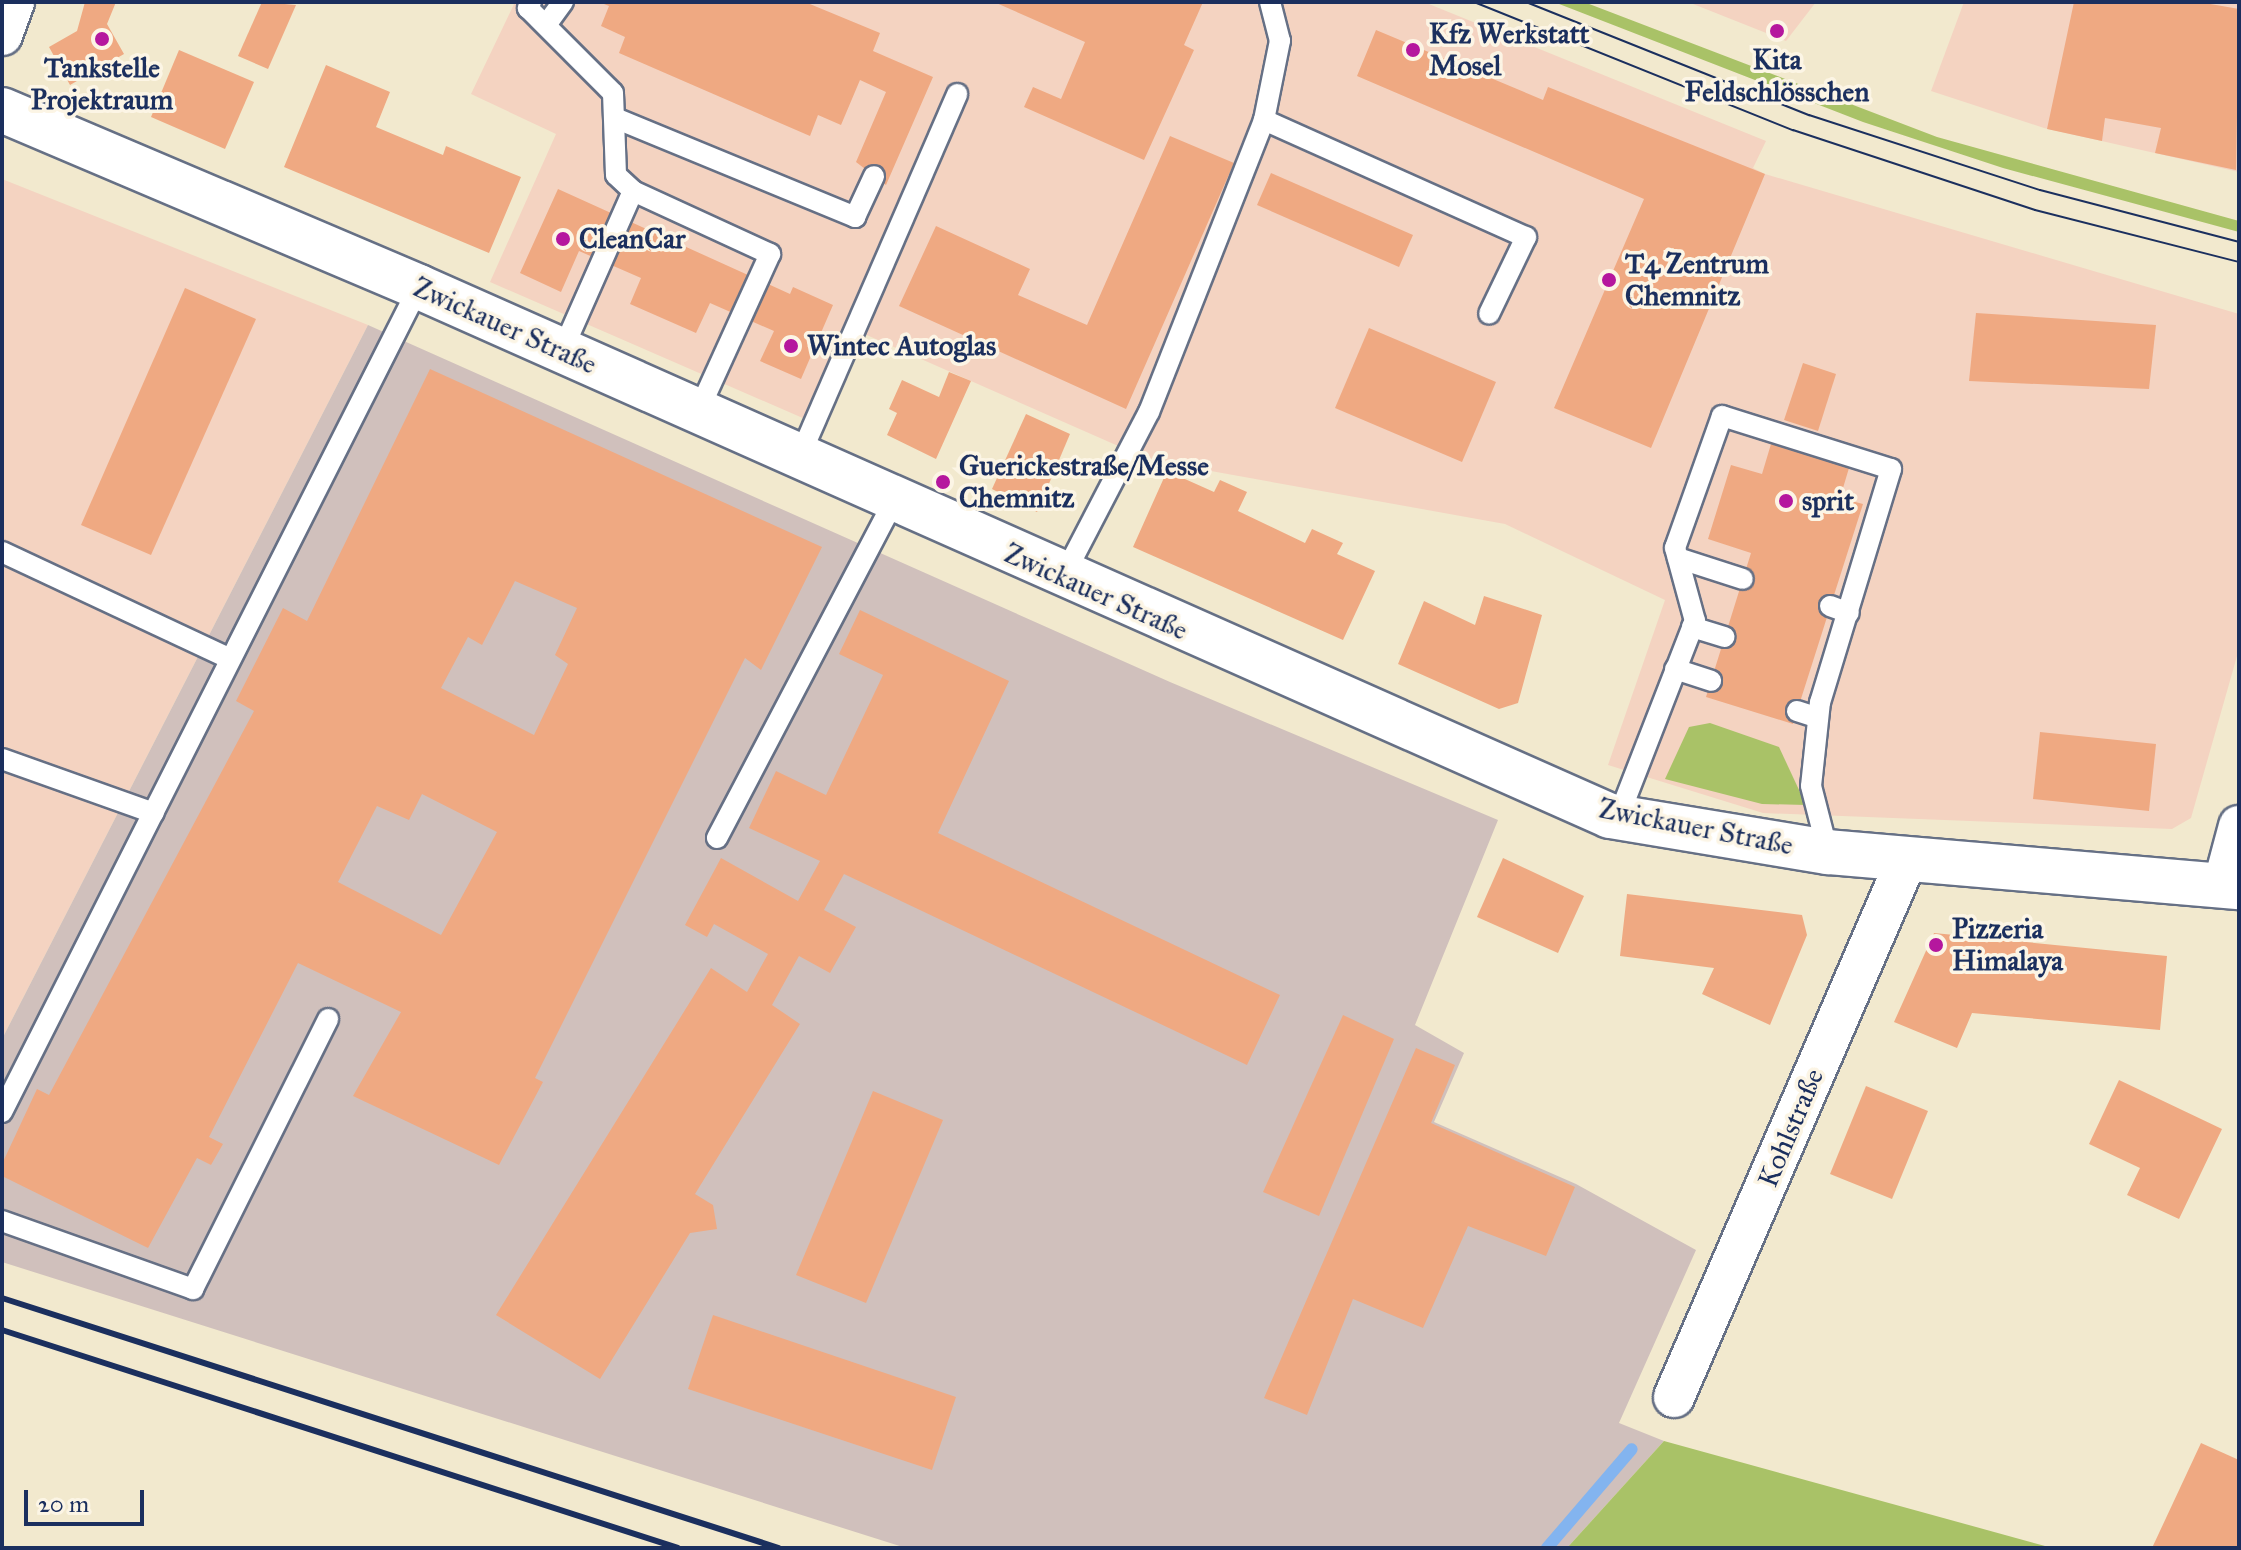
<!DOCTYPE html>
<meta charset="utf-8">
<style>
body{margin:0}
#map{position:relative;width:2241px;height:1550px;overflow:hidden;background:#f2e9ce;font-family:"IM FELL Great Primer",serif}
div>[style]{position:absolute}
.built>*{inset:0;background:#f4d3c1}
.industrial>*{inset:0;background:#d0c0bc}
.green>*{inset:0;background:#a9c267}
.stream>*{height:12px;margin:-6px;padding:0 6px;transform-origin:6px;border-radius:6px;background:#83b4ef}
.building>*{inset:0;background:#efa982}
.roads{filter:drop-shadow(2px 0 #667085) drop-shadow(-2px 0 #667085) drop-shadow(0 2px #667085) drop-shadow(0 -2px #667085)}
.service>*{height:20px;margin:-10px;padding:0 10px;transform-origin:10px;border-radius:10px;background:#fff}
.minor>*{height:40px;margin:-20px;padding:0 20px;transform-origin:20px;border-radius:20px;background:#fff}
.secondary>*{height:44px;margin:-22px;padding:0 22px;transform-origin:22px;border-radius:22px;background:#fff}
.tram>*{height:2px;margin:-1px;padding:0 1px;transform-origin:1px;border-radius:1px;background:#1b2f5e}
.rail>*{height:6px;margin:-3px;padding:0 3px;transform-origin:3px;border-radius:3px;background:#1b2f5e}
.dots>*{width:22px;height:22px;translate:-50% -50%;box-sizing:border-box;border:4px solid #fcf5e5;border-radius:50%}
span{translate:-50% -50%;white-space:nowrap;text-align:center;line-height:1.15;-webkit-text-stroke:7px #fcf5e5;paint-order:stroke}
.poi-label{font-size:28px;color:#1b2f5e;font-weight:700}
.left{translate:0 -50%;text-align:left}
.street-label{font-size:28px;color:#1b2f5e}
.frame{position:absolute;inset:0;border:4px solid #1b2f5e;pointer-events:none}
.scale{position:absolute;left:24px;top:1490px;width:120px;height:36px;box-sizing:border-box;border:4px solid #1b2f5e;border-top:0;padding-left:10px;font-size:24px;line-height:28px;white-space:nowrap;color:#1b2f5e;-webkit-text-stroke:6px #fcf5e5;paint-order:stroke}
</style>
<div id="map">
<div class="built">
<div style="clip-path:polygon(515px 2px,1424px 2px,1766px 141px,1753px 168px,1765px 174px,2239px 314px,2239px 649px,2191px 818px,2172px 829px,1763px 813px,1608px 765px,1665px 600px,1505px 524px,1150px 460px,844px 325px,805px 419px,490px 282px,556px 134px,471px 94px)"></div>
<div style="clip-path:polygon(1688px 2px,1816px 2px,1786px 41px)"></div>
<div style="clip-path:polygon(1964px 2px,2239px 2px,2239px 172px,2044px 128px,1931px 91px)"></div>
<div style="clip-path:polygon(2px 179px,368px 325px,2px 1039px)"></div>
</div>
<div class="industrial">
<div style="clip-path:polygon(368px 325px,1170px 682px,1498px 820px,1415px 1025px,1464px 1053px,1434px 1122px,1576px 1184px,1696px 1250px,1619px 1423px,1664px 1441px,1567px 1548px,906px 1548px,2px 1262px,2px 1039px)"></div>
</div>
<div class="green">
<div style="clip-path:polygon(1554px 2px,1584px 2px,1937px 137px,2239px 221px,2239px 232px,2003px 168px,1863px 122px)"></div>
<div style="clip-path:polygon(1710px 723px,1779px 747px,1806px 805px,1762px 804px,1665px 779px,1689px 727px)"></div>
<div style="clip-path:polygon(1664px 1441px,2045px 1546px,2050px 1548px,1567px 1548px)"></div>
</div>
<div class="stream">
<div style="left:1547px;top:1548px;width:130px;rotate:-49.4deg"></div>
</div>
<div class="building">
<div style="clip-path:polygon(85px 2px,116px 2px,107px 24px,124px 54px,70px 85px,49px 47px,77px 31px)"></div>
<div style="clip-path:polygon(262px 2px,296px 5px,268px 69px,238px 56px)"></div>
<div style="clip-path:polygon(599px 2px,805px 2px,880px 33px,873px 51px,933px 77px,886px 185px,856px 162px,886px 92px,860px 80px,841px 125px,818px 115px,810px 136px,619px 53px,625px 37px,601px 26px,609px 6px)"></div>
<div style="clip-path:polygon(994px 2px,1203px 2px,1184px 45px,1194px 50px,1144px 160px,1024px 107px,1033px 87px,1061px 99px,1085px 42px)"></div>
<div style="clip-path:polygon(2074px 2px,2199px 2px,2239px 9px,2236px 170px,2155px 153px,2161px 128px,2105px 118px,2102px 141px,2047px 129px)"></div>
<div style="clip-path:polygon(1376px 30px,1543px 100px,1548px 87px,1765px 174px,1651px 448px,1554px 408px,1644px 199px,1357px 76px)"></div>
<div style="clip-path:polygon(179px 50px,254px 82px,225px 149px,151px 117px)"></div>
<div style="clip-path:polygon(326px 65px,390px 92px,376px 127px,443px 155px,446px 146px,521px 177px,489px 253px,284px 167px)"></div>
<div style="clip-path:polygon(1170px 136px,1234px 163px,1126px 409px,899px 306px,936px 226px,1030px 269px,1018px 295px,1087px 325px)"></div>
<div style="clip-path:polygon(1271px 173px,1413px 235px,1399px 267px,1257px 205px)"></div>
<div style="clip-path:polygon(558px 189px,790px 294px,793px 287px,833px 305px,801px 379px,760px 361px,774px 331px,710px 303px,696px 333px,630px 304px,641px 278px,579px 251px,561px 292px,520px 273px)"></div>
<div style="clip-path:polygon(185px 288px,256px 319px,151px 555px,81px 525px)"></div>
<div style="clip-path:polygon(1976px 313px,2156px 325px,2149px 389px,1969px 381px)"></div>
<div style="clip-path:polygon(1369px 328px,1496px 382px,1462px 462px,1335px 408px)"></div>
<div style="clip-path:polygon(1803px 363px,1836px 374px,1818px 431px,1784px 420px)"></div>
<div style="clip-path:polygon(evenodd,430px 369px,822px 547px,761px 670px,745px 658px,535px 1078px,543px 1082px,499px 1165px,353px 1096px,401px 1012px,298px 963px,209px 1137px,223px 1144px,211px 1165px,197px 1158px,148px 1248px,2px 1176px,2px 1164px,37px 1089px,49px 1095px,254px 711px,236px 701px,283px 608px,307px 621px,430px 369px,515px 581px,577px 608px,555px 655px,568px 664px,534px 735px,441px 688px,468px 637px,482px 645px,515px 581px,430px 369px,422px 794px,497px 832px,441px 935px,338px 882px,377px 806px,409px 820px,422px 794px)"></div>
<div style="clip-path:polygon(949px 372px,971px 381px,936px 459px,887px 435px,897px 413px,889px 409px,902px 380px,939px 397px)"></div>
<div style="clip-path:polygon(1026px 414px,1070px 434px,1037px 512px,992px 489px)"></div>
<div style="clip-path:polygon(1771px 444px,1849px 468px,1840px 498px,1863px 504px,1793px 724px,1706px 697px,1751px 553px,1708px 539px,1731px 465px,1762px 474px)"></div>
<div style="clip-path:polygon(1167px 471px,1214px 492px,1220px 480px,1247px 492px,1238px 511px,1305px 543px,1312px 529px,1343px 543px,1337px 554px,1375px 571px,1343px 640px,1133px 547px)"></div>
<div style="clip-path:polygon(1484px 596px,1542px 615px,1518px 703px,1499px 709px,1398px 664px,1424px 601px,1475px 625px)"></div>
<div style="clip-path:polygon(860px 610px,1009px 681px,938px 833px,1280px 995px,1247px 1065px,844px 874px,824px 910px,856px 927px,830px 973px,799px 956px,772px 1005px,800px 1024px,695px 1194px,713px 1205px,717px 1229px,690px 1233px,600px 1379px,496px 1315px,711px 968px,747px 992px,768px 954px,714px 924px,707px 937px,685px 925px,721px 858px,798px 901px,820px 861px,749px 828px,776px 771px,826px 795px,883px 675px,839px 654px)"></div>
<div style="clip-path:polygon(2040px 732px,2156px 744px,2149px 811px,2033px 799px)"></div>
<div style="clip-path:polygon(1503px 858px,1584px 896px,1558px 953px,1477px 917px)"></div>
<div style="clip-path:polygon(1627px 894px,1802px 915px,1807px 935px,1770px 1025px,1702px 994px,1714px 968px,1620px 956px)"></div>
<div style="clip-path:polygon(1934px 933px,2167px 956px,2160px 1030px,1972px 1013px,1957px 1048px,1894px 1022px)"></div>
<div style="clip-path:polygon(1343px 1015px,1394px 1039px,1319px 1216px,1263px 1192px)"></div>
<div style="clip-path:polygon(1416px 1048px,1455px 1065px,1431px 1123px,1575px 1187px,1546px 1256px,1468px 1226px,1423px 1328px,1353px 1299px,1307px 1415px,1264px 1398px)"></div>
<div style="clip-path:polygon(2119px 1080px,2222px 1129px,2179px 1219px,2127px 1195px,2140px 1168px,2089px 1144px)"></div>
<div style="clip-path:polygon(1866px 1086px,1928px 1111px,1892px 1199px,1830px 1174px)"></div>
<div style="clip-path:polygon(873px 1091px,943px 1120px,866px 1303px,796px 1275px)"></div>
<div style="clip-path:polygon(713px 1315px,956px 1397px,932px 1470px,688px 1389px)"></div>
<div style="clip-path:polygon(2201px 1443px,2239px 1460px,2239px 1548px,2152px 1548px)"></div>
</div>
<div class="roads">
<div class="service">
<div style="left:531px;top:2px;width:7px;rotate:117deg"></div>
<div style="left:528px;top:8px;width:120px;rotate:45deg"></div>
<div style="left:613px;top:93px;width:82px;rotate:87.9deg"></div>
<div style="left:616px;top:175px;width:23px;rotate:43deg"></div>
<div style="left:633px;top:191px;width:175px;rotate:113.9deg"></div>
<div style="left:546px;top:25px;width:29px;rotate:-54deg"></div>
<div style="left:615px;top:118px;width:260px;rotate:22.4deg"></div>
<div style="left:855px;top:217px;width:45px;rotate:-65.1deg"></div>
<div style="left:1264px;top:120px;width:81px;rotate:-78.6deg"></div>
<div style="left:1280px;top:41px;width:40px;rotate:-104.4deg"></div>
<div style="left:633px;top:191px;width:151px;rotate:24.7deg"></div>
<div style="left:770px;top:254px;width:174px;rotate:114.5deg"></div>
<div style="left:799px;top:458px;width:397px;rotate:-66.5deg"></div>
<div style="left:2px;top:552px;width:252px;rotate:25.1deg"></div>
<div style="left:1678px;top:558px;width:68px;rotate:17.9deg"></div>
<div style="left:1063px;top:577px;width:186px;rotate:-62.5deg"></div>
<div style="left:1149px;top:412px;width:314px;rotate:-68.5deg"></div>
<div style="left:1264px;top:120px;width:287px;rotate:24.1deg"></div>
<div style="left:1526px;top:237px;width:85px;rotate:115.7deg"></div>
<div style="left:1830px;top:606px;width:20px;rotate:20deg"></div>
<div style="left:1692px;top:627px;width:34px;rotate:17deg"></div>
<div style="left:1675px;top:669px;width:38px;rotate:18deg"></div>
<div style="left:1797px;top:711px;width:22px;rotate:18deg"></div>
<div style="left:2px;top:759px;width:161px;rotate:19.6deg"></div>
<div style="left:1618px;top:818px;width:212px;rotate:-68.7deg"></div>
<div style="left:1695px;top:621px;width:76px;rotate:-105.3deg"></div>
<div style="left:1675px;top:548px;width:140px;rotate:-70.4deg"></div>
<div style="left:1722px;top:416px;width:177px;rotate:17.4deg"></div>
<div style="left:1891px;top:469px;width:244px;rotate:106.9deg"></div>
<div style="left:1820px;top:702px;width:84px;rotate:96.1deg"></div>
<div style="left:1811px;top:786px;width:68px;rotate:75.6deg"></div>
<div style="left:717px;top:838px;width:381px;rotate:-62.3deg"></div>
<div style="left:2px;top:1112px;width:924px;rotate:-63.19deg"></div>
<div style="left:2px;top:1221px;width:203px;rotate:19.6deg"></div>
<div style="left:193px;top:1289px;width:302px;rotate:-63.4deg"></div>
</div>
<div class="minor">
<div style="left:2px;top:35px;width:35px;rotate:-70deg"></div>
<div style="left:2224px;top:882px;width:58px;rotate:-75deg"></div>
<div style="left:1674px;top:1397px;width:586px;rotate:-66.58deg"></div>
</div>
<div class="secondary">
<div style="left:2px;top:110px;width:453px;rotate:23deg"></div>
<div style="left:419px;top:287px;width:1303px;rotate:23.95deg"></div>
<div style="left:1610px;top:816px;width:221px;rotate:9.4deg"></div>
<div style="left:1828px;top:852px;width:412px;rotate:4.9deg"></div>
</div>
</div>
<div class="tram">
<div style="left:1474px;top:2px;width:344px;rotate:21.9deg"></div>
<div style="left:1793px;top:130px;width:255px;rotate:18.3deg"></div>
<div style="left:2035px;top:210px;width:211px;rotate:14.3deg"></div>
<div style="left:1526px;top:2px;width:305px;rotate:21.8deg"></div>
<div style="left:1809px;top:115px;width:243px;rotate:18deg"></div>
<div style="left:2040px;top:190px;width:206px;rotate:14.6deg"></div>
</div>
<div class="rail">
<div style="left:2px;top:1298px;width:816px;rotate:17.84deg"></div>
<div style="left:2px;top:1330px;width:710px;rotate:17.87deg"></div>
</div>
<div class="dots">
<div style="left:1777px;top:31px;background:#b5179e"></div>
<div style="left:102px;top:39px;background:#b5179e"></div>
<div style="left:1413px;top:50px;background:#b5179e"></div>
<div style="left:563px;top:239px;background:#b5179e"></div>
<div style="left:1609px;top:280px;background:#b5179e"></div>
<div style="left:791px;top:346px;background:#b5179e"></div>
<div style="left:943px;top:482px;background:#b5179e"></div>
<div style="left:1786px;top:501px;background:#b5179e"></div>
<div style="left:1936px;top:945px;background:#b5179e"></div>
</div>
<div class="poi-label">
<span class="left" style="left:1429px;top:50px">Kfz Werkstatt<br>Mosel</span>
<span style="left:1777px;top:76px">Kita<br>Feldschlösschen</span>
<span style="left:102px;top:84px">Tankstelle<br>Projektraum</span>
<span class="left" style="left:579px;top:239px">CleanCar</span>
<span class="left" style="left:1625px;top:280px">T4 Zentrum<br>Chemnitz</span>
<span class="left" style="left:807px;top:346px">Wintec Autoglas</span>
<span class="left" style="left:959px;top:482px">Guerickestraße/Messe<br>Chemnitz</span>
<span class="left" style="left:1802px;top:501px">sprit</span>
<span class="left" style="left:1952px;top:945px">Pizzeria<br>Himalaya</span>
</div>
<div class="street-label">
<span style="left:505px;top:326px;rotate:24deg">Zwickauer Straße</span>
<span style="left:1096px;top:592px;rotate:24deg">Zwickauer Straße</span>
<span style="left:1696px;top:827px;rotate:11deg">Zwickauer Straße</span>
<span style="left:1791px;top:1128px;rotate:-67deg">Kohlstraße</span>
</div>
<div class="frame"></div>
<div class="scale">20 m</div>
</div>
